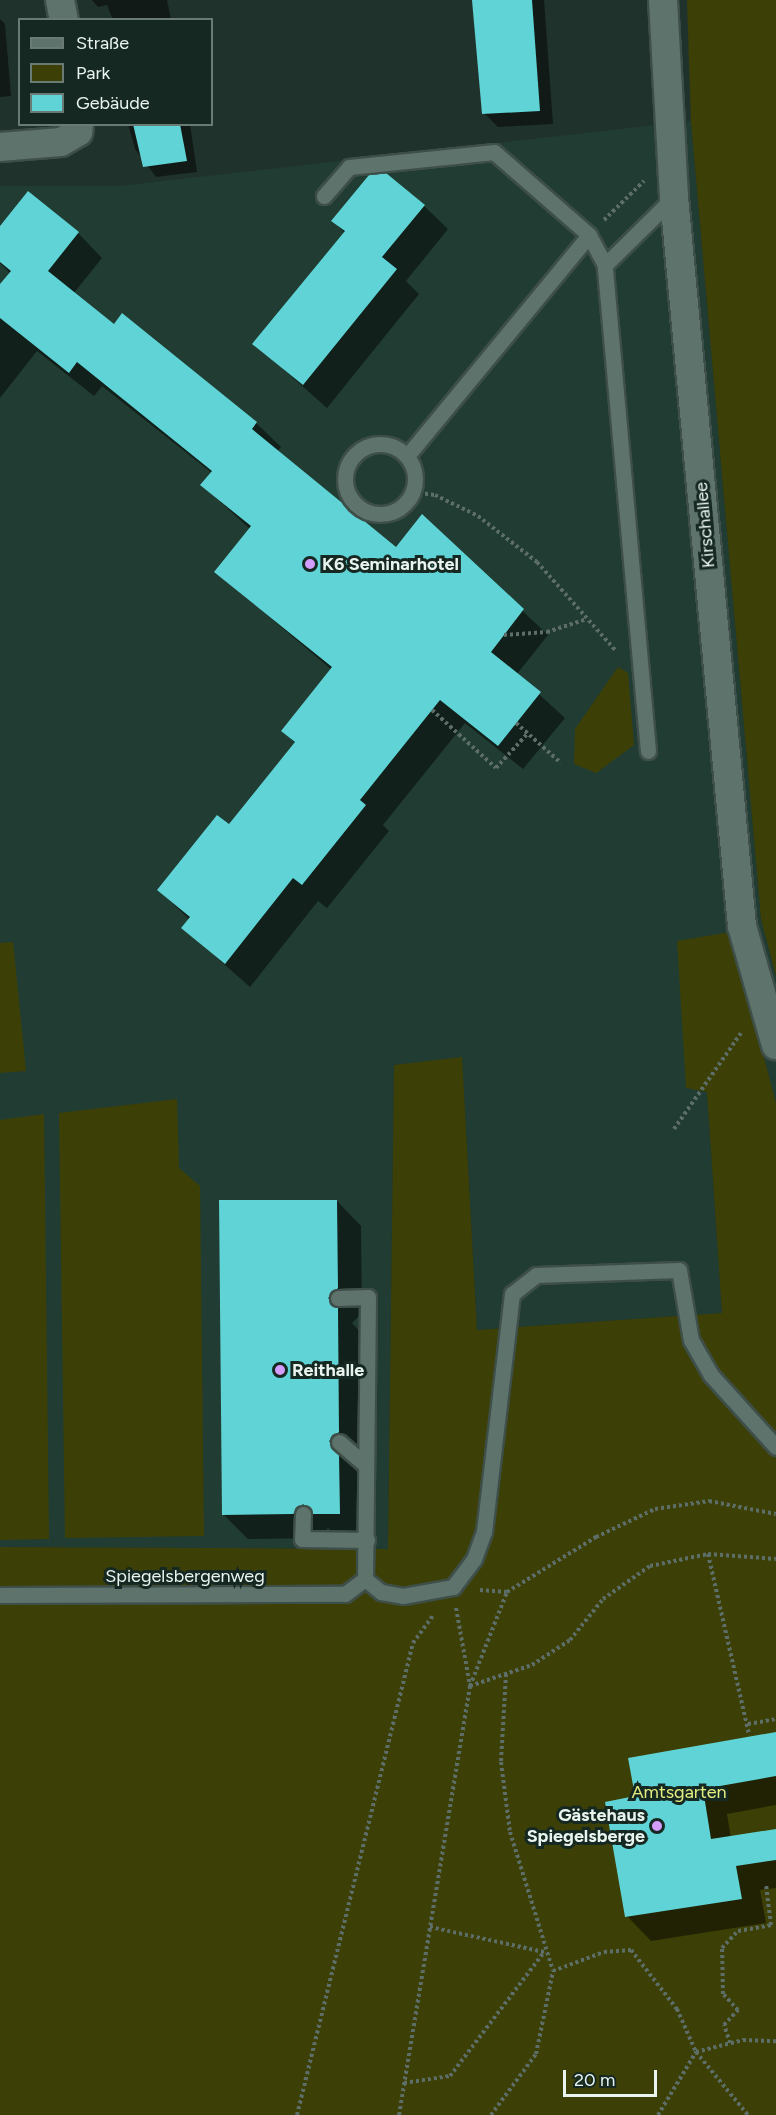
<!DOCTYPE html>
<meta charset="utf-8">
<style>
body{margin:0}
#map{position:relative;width:776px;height:2115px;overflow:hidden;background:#20322c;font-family:Figtree,sans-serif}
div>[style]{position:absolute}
.built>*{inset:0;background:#213c32}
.green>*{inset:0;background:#3d4006}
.shadow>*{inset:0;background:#0007}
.building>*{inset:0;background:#5fd3d5}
.path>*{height:4px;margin-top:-2px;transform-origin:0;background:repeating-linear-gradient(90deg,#5d6d67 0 3px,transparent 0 6px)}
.roads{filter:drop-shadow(2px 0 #3e4e49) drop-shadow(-2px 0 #3e4e49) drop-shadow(0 2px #3e4e49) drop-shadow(0 -2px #3e4e49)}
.lane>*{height:15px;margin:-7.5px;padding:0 7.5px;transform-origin:7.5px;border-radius:7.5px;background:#5e736b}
.lane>.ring{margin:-7.5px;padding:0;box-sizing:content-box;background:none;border:15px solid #5e736b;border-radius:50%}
.street>*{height:28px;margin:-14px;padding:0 14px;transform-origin:14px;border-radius:14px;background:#5e736b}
.dots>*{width:16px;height:16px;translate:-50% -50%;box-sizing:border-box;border:3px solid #162822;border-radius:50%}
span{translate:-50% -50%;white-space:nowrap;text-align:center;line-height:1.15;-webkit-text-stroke:6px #162822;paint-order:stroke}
.street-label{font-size:18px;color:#e9f4ef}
.poi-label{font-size:18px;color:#e9f4ef;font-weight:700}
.left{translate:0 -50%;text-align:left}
.right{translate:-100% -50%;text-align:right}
.park-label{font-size:18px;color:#e4ed7f}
.legend{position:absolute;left:18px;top:18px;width:195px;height:108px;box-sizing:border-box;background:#162822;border:2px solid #6a7a74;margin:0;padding:8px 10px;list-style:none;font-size:18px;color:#e9f4ef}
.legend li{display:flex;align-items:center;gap:12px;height:30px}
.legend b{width:30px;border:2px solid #6a7a74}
.scale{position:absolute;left:563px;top:2070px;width:94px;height:27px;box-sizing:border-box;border:3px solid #e9f4ef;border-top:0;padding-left:8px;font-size:18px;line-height:21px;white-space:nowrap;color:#e9f4ef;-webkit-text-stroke:4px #162822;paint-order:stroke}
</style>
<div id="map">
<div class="built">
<div style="clip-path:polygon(691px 121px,761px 919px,776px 976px,776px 1103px,731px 932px,686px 1088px,707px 1091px,722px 1313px,477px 1330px,462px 1058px,394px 1065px,388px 1549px,0 1547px,0 186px,119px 186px)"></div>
</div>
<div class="green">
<div style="clip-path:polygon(687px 0,776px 0,776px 976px,761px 919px,691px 121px)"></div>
<div style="clip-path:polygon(618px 667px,628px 673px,634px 745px,596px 773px,574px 764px,575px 729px)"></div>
<div style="clip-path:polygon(731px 932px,776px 1103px,776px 2115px,0 2115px,0 1547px,388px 1549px,394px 1065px,462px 1057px,477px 1330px,722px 1313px,707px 1092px,686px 1088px,677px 941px)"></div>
<div style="clip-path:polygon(13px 942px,26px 1071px,0 1073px,0 943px)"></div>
<div style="clip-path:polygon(177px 1099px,179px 1168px,200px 1186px,204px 1536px,65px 1538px,59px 1113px)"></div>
<div style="clip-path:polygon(44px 1114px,49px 1539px,0 1540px,0 1120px)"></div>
</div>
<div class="shadow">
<div style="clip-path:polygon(92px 0,167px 0,171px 19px,182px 20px,113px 20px,107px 5px,98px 7px)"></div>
<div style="clip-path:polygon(474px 0,544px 0,553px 124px,498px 127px,484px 113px)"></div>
<div style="clip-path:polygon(0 19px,5px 24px,11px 96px,0 97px)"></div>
<div style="clip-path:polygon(128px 124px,190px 124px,197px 172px,156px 177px,135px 149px)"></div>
<div style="clip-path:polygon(424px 206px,448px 229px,406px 281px,419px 294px,327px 408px,255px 344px,345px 233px,333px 221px)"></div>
<div style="clip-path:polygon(0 228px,78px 233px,102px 258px,73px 294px,114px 326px,122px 315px,256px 423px,281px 447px,277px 452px,396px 550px,422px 516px,548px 635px,517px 674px,565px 718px,523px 769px,465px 723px,383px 825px,389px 831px,327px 908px,318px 901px,250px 987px,183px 928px,190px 920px,159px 890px,229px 826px,295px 743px,283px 731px,332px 670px,216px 572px,250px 529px,202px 485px,212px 473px,102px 386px,94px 396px,37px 351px,0 398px,0 286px,10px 273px,0 263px)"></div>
<div style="clip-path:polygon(337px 1201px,361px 1226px,362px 1313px,352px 1323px,362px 1334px,363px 1457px,353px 1466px,363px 1481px,364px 1538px,339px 1538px,328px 1528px,318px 1538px,248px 1539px,223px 1514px)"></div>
<div style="clip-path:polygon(776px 1734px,776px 1805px,727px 1814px,731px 1838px,776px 1830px,776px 1888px,760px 1890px,766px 1923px,651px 1941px,627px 1916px,637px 1797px)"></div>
</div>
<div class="building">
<div style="clip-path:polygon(472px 0,532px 0,540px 111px,482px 114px)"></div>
<div style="clip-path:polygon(133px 124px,180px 124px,187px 161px,143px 167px)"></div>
<div style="clip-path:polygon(386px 173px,425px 205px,382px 257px,397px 269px,303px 385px,252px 344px,345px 231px,331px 221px,369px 175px)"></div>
<div style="clip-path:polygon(28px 191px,79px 232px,48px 271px,114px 324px,122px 313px,257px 422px,252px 429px,396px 547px,422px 514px,524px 609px,491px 652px,541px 692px,498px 746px,440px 700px,360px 800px,366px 805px,302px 885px,293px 878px,225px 964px,181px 928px,190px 917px,157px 890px,217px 815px,229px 824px,295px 742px,281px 731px,332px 667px,214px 572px,251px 526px,200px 485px,212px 471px,77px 362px,69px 373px,0 318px,0 284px,11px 271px,0 262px,0 226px)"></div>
<div style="clip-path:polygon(219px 1200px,337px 1200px,338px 1288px,328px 1298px,338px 1308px,339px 1432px,329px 1441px,339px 1455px,340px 1514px,313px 1514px,303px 1504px,293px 1514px,222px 1515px)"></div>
<div style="clip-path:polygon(776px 1732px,776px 1776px,703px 1789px,711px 1839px,776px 1829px,776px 1860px,736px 1866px,742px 1899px,625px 1917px,605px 1802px,635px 1796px,628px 1758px)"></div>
</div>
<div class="path">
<div style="left:604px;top:220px;width:56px;rotate:-44.3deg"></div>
<div style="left:413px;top:492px;width:22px;rotate:8deg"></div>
<div style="left:435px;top:495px;width:48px;rotate:26deg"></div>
<div style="left:478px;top:516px;width:75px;rotate:37.9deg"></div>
<div style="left:537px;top:562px;width:119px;rotate:48.4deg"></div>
<div style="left:364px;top:521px;width:10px;rotate:-66deg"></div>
<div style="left:504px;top:635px;width:43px;rotate:-4deg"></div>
<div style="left:547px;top:632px;width:40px;rotate:-18deg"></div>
<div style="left:432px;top:710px;width:86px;rotate:42.2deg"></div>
<div style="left:496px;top:768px;width:47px;rotate:-47.6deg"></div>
<div style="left:516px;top:723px;width:60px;rotate:41.6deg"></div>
<div style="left:674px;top:1129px;width:117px;rotate:-55.1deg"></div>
<div style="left:708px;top:1554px;width:186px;rotate:77.2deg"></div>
<div style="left:480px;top:1590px;width:27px;rotate:4deg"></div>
<div style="left:507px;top:1592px;width:105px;rotate:-31.7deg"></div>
<div style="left:596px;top:1537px;width:65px;rotate:-25.4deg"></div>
<div style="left:655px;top:1509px;width:55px;rotate:-8.4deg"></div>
<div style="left:709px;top:1501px;width:68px;rotate:11deg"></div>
<div style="left:456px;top:1608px;width:79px;rotate:79.8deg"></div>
<div style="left:470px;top:1686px;width:65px;rotate:-18.7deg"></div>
<div style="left:532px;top:1665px;width:45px;rotate:-33.3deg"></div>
<div style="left:570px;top:1640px;width:53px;rotate:-51.2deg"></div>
<div style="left:603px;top:1599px;width:57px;rotate:-35.1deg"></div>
<div style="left:650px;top:1566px;width:59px;rotate:-11.7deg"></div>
<div style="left:708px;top:1554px;width:68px;rotate:4.2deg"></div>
<div style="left:506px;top:1674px;width:88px;rotate:93.3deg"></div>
<div style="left:501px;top:1762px;width:71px;rotate:82.7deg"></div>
<div style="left:510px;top:1832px;width:145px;rotate:72.8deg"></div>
<div style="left:553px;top:1971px;width:54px;rotate:-20.4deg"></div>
<div style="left:604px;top:1952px;width:27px;rotate:-4deg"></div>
<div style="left:631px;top:1950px;width:75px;rotate:52.1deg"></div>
<div style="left:677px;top:2009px;width:47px;rotate:66.2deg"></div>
<div style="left:696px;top:2052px;width:82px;rotate:50.5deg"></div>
<div style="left:748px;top:1724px;width:28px;rotate:-10deg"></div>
<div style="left:730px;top:2043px;width:19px;rotate:-108deg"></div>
<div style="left:724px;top:2025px;width:21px;rotate:-47deg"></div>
<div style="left:738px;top:2010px;width:22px;rotate:-133deg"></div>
<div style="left:723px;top:1994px;width:46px;rotate:-91.2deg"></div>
<div style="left:722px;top:1948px;width:23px;rotate:-47deg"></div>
<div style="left:738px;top:1931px;width:34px;rotate:-10deg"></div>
<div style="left:771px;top:1925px;width:40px;rotate:-97.1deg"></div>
<div style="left:404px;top:2083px;width:47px;rotate:-8.7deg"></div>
<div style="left:450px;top:2076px;width:156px;rotate:-52.8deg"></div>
<div style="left:544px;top:1952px;width:117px;rotate:-167.6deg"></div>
<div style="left:297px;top:2115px;width:486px;rotate:-76.2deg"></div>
<div style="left:413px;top:1643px;width:36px;rotate:-54deg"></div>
<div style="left:399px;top:2115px;width:435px;rotate:-80.6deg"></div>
<div style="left:470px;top:1686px;width:101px;rotate:-68.5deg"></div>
<div style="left:491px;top:2115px;width:76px;rotate:-53.6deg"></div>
<div style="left:536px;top:2054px;width:85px;rotate:-78.4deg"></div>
<div style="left:658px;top:2115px;width:74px;rotate:-58.9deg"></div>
<div style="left:696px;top:2052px;width:49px;rotate:-14.3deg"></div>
<div style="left:743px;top:2040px;width:33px;rotate:2deg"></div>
</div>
<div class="roads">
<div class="lane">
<div style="left:324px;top:196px;width:38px;rotate:-49deg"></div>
<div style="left:349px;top:167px;width:146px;rotate:-5.9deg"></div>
<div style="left:494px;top:152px;width:126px;rotate:41.1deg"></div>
<div class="ring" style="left:345px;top:444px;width:55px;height:55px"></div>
<div style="left:407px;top:456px;width:286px;rotate:-50.5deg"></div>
<div style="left:589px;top:235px;width:34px;rotate:62deg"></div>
<div style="left:648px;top:751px;width:488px;rotate:-95.1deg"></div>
<div style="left:605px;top:265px;width:97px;rotate:-44.6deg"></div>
<div style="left:338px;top:1298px;width:30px;rotate:-2deg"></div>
<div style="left:368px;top:1297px;width:282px;rotate:90.6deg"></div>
<div style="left:339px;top:1442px;width:35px;rotate:41deg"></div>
<div style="left:303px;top:1514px;width:25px;rotate:92deg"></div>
<div style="left:302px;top:1539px;width:65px;rotate:0.9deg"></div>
<div style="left:365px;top:1579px;width:21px;rotate:39deg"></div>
<div style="left:381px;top:1592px;width:22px;rotate:10deg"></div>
<div style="left:403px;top:1596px;width:51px;rotate:-10.2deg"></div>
<div style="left:453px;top:1587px;width:35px;rotate:-53deg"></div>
<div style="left:474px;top:1559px;width:29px;rotate:-70deg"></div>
<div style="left:484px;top:1532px;width:240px;rotate:-83.3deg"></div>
<div style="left:512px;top:1294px;width:31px;rotate:-38deg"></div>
<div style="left:536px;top:1275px;width:143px;rotate:-2deg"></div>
<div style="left:679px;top:1270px;width:71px;rotate:80.3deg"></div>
<div style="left:691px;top:1340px;width:40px;rotate:60.3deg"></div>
<div style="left:711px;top:1375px;width:97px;rotate:47.9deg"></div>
<div style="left:0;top:1595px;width:345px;rotate:-0.2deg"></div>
<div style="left:345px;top:1594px;width:25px;rotate:-37deg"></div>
</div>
<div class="street">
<div style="left:60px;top:0;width:20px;rotate:79deg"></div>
<div style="left:663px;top:0;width:197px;rotate:86.8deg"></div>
<div style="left:674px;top:197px;width:732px;rotate:84.67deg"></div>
<div style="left:742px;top:926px;width:124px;rotate:74.1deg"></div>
<div style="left:0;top:147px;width:61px;rotate:-4.7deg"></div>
<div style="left:61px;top:142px;width:20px;rotate:-30deg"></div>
<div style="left:78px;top:132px;width:8px;rotate:-83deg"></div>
</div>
</div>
<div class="dots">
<div style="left:310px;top:564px;background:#d29dfd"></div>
<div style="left:280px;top:1370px;background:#d29dfd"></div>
<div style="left:657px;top:1826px;background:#d29dfd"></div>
</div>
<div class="street-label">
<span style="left:705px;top:525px;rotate:-95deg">Kirschallee</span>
<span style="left:185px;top:1576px">Spiegelsbergenweg</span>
</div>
<div class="poi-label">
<span class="left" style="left:322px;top:564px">K6 Seminarhotel</span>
<span class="left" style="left:292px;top:1370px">Reithalle</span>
<span class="right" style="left:645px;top:1826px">Gästehaus<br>Spiegelsberge</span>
</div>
<div class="park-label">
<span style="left:679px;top:1792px">Amtsgarten</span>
</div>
<ul class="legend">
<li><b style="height:8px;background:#5e736b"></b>Straße</li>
<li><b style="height:16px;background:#3d4006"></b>Park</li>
<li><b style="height:16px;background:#5fd3d5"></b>Gebäude</li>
</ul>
<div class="scale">20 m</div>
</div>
